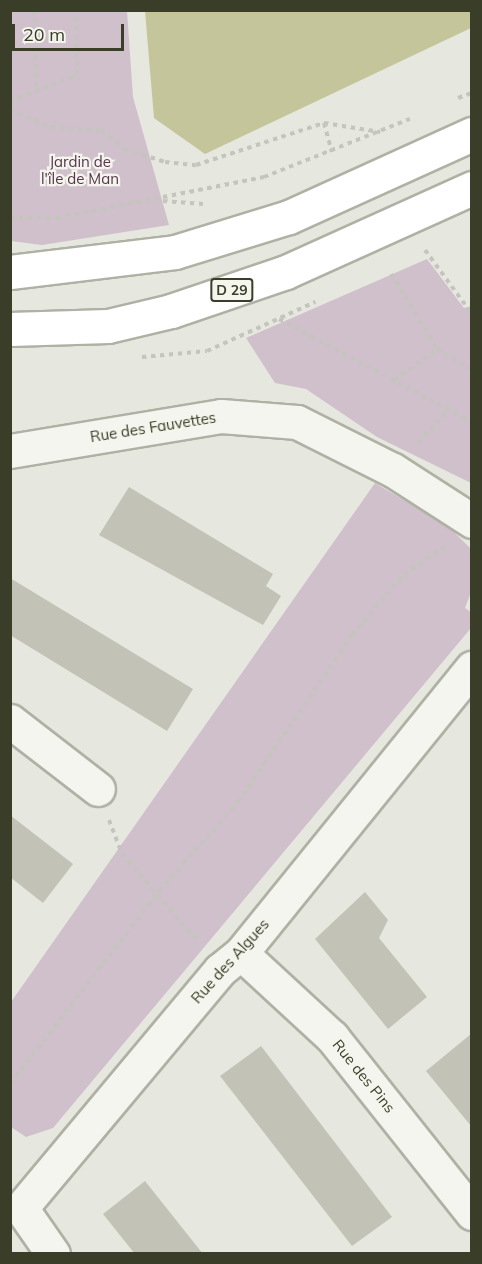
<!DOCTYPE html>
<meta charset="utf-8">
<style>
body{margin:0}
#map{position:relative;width:482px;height:1264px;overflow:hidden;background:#e6e7de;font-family:Mulish,sans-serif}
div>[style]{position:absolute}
.green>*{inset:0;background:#d0c0cc}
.water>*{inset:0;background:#c5c59b}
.building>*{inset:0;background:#c2c3b6}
.path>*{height:4px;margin-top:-2px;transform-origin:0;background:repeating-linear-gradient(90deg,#c4c5bc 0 4.5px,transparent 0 9px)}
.roads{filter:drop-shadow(2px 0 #afb1a4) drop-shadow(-2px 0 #afb1a4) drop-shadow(0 2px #afb1a4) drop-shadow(0 -2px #afb1a4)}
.minor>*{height:33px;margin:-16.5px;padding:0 16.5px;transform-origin:16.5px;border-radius:16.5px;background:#f5f5f0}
.major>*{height:33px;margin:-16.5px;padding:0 16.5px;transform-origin:16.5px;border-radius:16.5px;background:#fff}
span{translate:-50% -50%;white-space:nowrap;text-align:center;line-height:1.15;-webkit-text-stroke:4.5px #f4f5ed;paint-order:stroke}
.shield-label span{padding:2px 4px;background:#f4f5ed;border:2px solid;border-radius:4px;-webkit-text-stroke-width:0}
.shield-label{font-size:14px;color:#3a3d28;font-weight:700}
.park-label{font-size:15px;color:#57364e}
.street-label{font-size:15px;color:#3a3d28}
.frame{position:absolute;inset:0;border:12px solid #3a3d28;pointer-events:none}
.scale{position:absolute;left:12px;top:24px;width:112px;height:27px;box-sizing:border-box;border:3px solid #3a3d28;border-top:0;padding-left:8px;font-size:18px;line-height:21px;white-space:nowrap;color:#3a3d28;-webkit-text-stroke:4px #f4f5ed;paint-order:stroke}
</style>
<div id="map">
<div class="green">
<div style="clip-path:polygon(11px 10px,127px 11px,133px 97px,169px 225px,42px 245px,11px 241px)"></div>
<div style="clip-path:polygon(427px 259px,464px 308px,471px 306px,471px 483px,377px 437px,306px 389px,275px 383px,246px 338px)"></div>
<div style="clip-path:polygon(375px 483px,449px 527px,471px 549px,471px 592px,465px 608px,471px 612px,471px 628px,53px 1128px,26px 1137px,11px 1127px,11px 1002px)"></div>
</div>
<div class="water">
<div style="clip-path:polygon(145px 11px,471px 11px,471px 28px,205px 154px,154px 118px)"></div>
</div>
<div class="building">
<div style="clip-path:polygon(129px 487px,273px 574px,266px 586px,281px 596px,263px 625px,99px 535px)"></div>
<div style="clip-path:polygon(10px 578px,193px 689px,167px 731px,10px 635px)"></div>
<div style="clip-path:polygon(10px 815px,73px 864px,43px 903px,10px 877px)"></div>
<div style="clip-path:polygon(365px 892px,388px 920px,379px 938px,427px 997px,388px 1029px,315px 939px)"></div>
<div style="clip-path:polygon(471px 1034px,471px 1126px,426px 1071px)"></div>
<div style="clip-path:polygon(261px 1046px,392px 1217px,352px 1246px,220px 1076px)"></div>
<div style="clip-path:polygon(145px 1181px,203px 1254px,135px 1254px,103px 1214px)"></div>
</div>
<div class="path">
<div style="left:35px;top:10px;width:81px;rotate:89.3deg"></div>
<div style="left:458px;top:98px;width:15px;rotate:-20deg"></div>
<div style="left:10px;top:101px;width:72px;rotate:-21.2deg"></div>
<div style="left:77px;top:75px;width:65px;rotate:-90.9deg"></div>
<div style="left:10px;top:110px;width:44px;rotate:22.5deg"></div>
<div style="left:51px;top:127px;width:50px;rotate:4.6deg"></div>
<div style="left:101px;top:131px;width:30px;rotate:37deg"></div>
<div style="left:125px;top:149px;width:42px;rotate:18deg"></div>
<div style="left:165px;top:162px;width:31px;rotate:6deg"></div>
<div style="left:196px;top:165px;width:135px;rotate:-18.2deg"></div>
<div style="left:324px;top:123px;width:30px;rotate:75deg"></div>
<div style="left:324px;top:123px;width:57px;rotate:9.1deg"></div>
<div style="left:163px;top:201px;width:40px;rotate:4.3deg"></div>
<div style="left:10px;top:218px;width:47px"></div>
<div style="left:57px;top:218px;width:211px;rotate:-11.2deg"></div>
<div style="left:264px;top:177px;width:157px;rotate:-21.7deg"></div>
<div style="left:425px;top:250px;width:79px;rotate:53.7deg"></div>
<div style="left:391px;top:274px;width:88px;rotate:58.5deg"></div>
<div style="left:437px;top:349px;width:41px;rotate:31deg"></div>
<div style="left:279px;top:319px;width:219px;rotate:28.1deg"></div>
<div style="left:142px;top:357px;width:65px;rotate:-5.3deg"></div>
<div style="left:207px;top:351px;width:119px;rotate:-24.4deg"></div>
<div style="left:394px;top:380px;width:53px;rotate:-35.8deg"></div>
<div style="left:418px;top:443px;width:45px;rotate:-46.8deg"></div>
<div style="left:109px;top:820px;width:36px;rotate:69deg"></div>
<div style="left:122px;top:854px;width:116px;rotate:48.9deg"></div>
<div style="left:10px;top:1084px;width:244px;rotate:-52.3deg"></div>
<div style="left:159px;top:891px;width:119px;rotate:-48.4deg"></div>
<div style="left:238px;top:802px;width:202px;rotate:-55.7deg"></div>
<div style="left:352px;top:635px;width:80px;rotate:-49.6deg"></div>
<div style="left:404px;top:574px;width:50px;rotate:-33.7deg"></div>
</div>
<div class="roads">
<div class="minor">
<div style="left:10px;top:451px;width:214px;rotate:-9.4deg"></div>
<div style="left:221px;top:416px;width:76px;rotate:4.5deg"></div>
<div style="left:297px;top:422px;width:107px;rotate:26.6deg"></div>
<div style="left:393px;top:470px;width:94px;rotate:32.8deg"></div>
<div style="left:10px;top:721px;width:111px;rotate:37.7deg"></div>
<div style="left:241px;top:953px;width:124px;rotate:42.7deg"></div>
<div style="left:332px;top:1037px;width:225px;rotate:51.5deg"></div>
<div style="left:53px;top:1254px;width:56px;rotate:-124.8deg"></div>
<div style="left:21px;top:1208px;width:310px;rotate:-50.1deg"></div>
<div style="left:220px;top:970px;width:27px;rotate:-39deg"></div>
<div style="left:241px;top:953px;width:367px;rotate:-51deg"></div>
</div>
<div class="major">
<div style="left:10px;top:272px;width:166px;rotate:-6.9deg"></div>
<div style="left:175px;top:252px;width:119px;rotate:-17.1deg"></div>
<div style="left:289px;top:217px;width:201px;rotate:-24.4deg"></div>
<div style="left:10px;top:329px;width:98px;rotate:-1.8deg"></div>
<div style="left:108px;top:326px;width:65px;rotate:-13.4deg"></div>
<div style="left:171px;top:311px;width:121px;rotate:-18.7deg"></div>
<div style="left:286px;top:272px;width:204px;rotate:-24.3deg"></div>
</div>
</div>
<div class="shield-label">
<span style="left:232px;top:290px">D 29</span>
</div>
<div class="park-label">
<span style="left:80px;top:170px">Jardin de<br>l'île de Man</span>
</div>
<div class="street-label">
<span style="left:153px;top:427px;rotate:-9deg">Rue des Fauvettes</span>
<span style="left:230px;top:961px;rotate:-48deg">Rue des Algues</span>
<span style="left:364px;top:1076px;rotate:51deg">Rue des Pins</span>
</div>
<div class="frame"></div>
<div class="scale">20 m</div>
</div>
